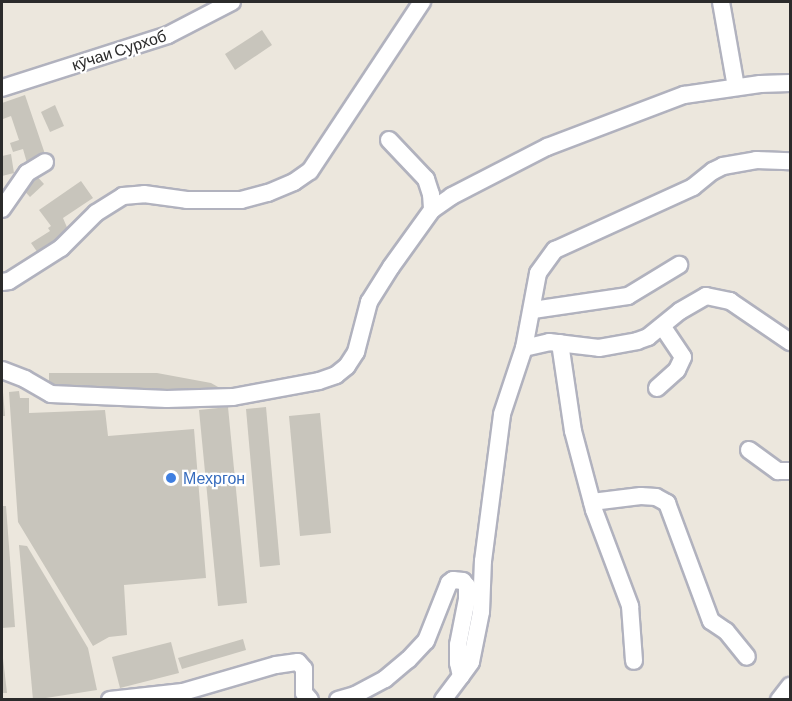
<!DOCTYPE html>
<meta charset="utf-8">
<style>
body{margin:0}
#map{position:relative;width:792px;height:701px;overflow:hidden;background:#ece7dd;font-family:Barlow,sans-serif}
div>[style]{position:absolute}
.building>*{inset:0;background:#c8c5bc}
.roads{filter:drop-shadow(2px 0 #b1b2be) drop-shadow(-2px 0 #b1b2be) drop-shadow(0 2px #b1b2be) drop-shadow(0 -2px #b1b2be)}
.minor>*{height:16px;margin:-8px;padding:0 8px;transform-origin:8px;border-radius:8px;background:#fff}
.dots>*{width:16px;height:16px;translate:-50% -50%;box-sizing:border-box;border:3px solid #fff;border-radius:50%}
span{translate:-50% -50%;white-space:nowrap;text-align:center;line-height:1.15;-webkit-text-stroke:4.5px #fff;paint-order:stroke}
.street-label{font-size:16px;color:#2b2b2b}
.shop-label{font-size:16px;color:#366cbe}
.left{translate:0 -50%;text-align:left}
.frame{position:absolute;inset:0;border:3px solid #2b2b2b;pointer-events:none}
</style>
<div id="map">
<div class="building">
<div style="clip-path:polygon(262px 30px,272px 45px,235px 70px,225px 54px)"></div>
<div style="clip-path:polygon(25px 95px,46px 157px,27px 163px,23px 149px,13px 152px,10px 143px,19px 140px,11px 116px,3px 119px,2px 113px,2px 103px)"></div>
<div style="clip-path:polygon(55px 105px,64px 126px,50px 132px,41px 112px)"></div>
<div style="clip-path:polygon(11px 154px,14px 173px,2px 176px,2px 156px)"></div>
<div style="clip-path:polygon(34px 173px,44px 184px,30px 197px,20px 186px)"></div>
<div style="clip-path:polygon(81px 181px,93px 198px,63px 218px,69px 232px,36px 263px,32px 257px,38px 253px,31px 243px,50px 231px,48px 228px,51px 226px,39px 210px)"></div>
<div style="clip-path:polygon(49px 373px,157px 373px,211px 383px,227px 392px,49px 390px)"></div>
<div style="clip-path:polygon(2px 380px,5px 416px,2px 416px)"></div>
<div style="clip-path:polygon(19px 391px,20px 398px,29px 398px,29px 413px,105px 410px,108px 436px,194px 429px,206px 578px,124px 585px,127px 635px,109px 637px,93px 646px,18px 522px,9px 392px)"></div>
<div style="clip-path:polygon(228px 407px,247px 603px,218px 606px,199px 410px)"></div>
<div style="clip-path:polygon(266px 407px,280px 565px,260px 567px,246px 409px)"></div>
<div style="clip-path:polygon(320px 413px,331px 533px,300px 536px,289px 416px)"></div>
<div style="clip-path:polygon(2px 506px,6px 506px,15px 627px,2px 628px)"></div>
<div style="clip-path:polygon(19px 545px,27px 546px,88px 648px,97px 690px,33px 700px)"></div>
<div style="clip-path:polygon(243px 639px,246px 650px,182px 669px,178px 658px)"></div>
<div style="clip-path:polygon(171px 642px,179px 673px,120px 688px,112px 657px)"></div>
<div style="clip-path:polygon(2px 650px,7px 693px,2px 693px)"></div>
</div>
<div class="roads">
<div class="minor">
<div style="left:721px;top:2px;width:86px;rotate:80deg"></div>
<div style="left:2px;top:88px;width:174px;rotate:-17.7deg"></div>
<div style="left:168px;top:35px;width:72px;rotate:-27.3deg"></div>
<div style="left:389px;top:140px;width:54px;rotate:46.5deg"></div>
<div style="left:426px;top:179px;width:16px;rotate:72deg"></div>
<div style="left:431px;top:194px;width:16px;rotate:86deg"></div>
<div style="left:2px;top:209px;width:44px;rotate:-55.2deg"></div>
<div style="left:27px;top:173px;width:21px;rotate:-31deg"></div>
<div style="left:2px;top:282px;width:7px;rotate:-8deg"></div>
<div style="left:9px;top:281px;width:62px;rotate:-32.4deg"></div>
<div style="left:61px;top:248px;width:49px;rotate:-45deg"></div>
<div style="left:96px;top:213px;width:32px;rotate:-32deg"></div>
<div style="left:123px;top:196px;width:21px;rotate:-5deg"></div>
<div style="left:144px;top:194px;width:43px;rotate:7.9deg"></div>
<div style="left:187px;top:200px;width:54px"></div>
<div style="left:241px;top:200px;width:28px;rotate:-15deg"></div>
<div style="left:268px;top:193px;width:28px;rotate:-23deg"></div>
<div style="left:294px;top:182px;width:19px;rotate:-35deg"></div>
<div style="left:310px;top:171px;width:203px;rotate:-56.5deg"></div>
<div style="left:533px;top:310px;width:96px;rotate:-8.4deg"></div>
<div style="left:628px;top:296px;width:60px;rotate:-31.3deg"></div>
<div style="left:560px;top:343px;width:89px;rotate:81.6deg"></div>
<div style="left:573px;top:431px;width:82px;rotate:75.1deg"></div>
<div style="left:594px;top:510px;width:103px;rotate:69.4deg"></div>
<div style="left:630px;top:606px;width:55px;rotate:85.8deg"></div>
<div style="left:524px;top:348px;width:76px;rotate:-79.4deg"></div>
<div style="left:538px;top:273px;width:29px;rotate:-54deg"></div>
<div style="left:555px;top:250px;width:152px;rotate:-24.5deg"></div>
<div style="left:693px;top:187px;width:26px;rotate:-39deg"></div>
<div style="left:713px;top:171px;width:11px;rotate:-27deg"></div>
<div style="left:723px;top:166px;width:34px;rotate:-10deg"></div>
<div style="left:756px;top:160px;width:34px;rotate:2deg"></div>
<div style="left:2px;top:370px;width:25px;rotate:21deg"></div>
<div style="left:25px;top:379px;width:30px;rotate:30deg"></div>
<div style="left:51px;top:394px;width:116px;rotate:2.5deg"></div>
<div style="left:167px;top:399px;width:66px;rotate:-1.7deg"></div>
<div style="left:233px;top:397px;width:87px;rotate:-10.5deg"></div>
<div style="left:319px;top:381px;width:18px;rotate:-19deg"></div>
<div style="left:336px;top:375px;width:14px;rotate:-39deg"></div>
<div style="left:347px;top:366px;width:17px;rotate:-57deg"></div>
<div style="left:356px;top:352px;width:52px;rotate:-75.4deg"></div>
<div style="left:369px;top:302px;width:41px;rotate:-57.8deg"></div>
<div style="left:391px;top:267px;width:70px;rotate:-54.3deg"></div>
<div style="left:432px;top:210px;width:24px;rotate:-35deg"></div>
<div style="left:452px;top:196px;width:107px;rotate:-27.3deg"></div>
<div style="left:547px;top:147px;width:147px;rotate:-20.8deg"></div>
<div style="left:684px;top:95px;width:77px;rotate:-8.2deg"></div>
<div style="left:760px;top:84px;width:30px;rotate:-2deg"></div>
<div style="left:657px;top:388px;width:27px;rotate:-42deg"></div>
<div style="left:677px;top:370px;width:14px;rotate:-65deg"></div>
<div style="left:683px;top:357px;width:37px;rotate:-124deg"></div>
<div style="left:749px;top:450px;width:36px;rotate:36deg"></div>
<div style="left:778px;top:471px;width:12px"></div>
<div style="left:592px;top:502px;width:49px;rotate:-7deg"></div>
<div style="left:641px;top:496px;width:15px;rotate:4deg"></div>
<div style="left:656px;top:497px;width:13px;rotate:29deg"></div>
<div style="left:667px;top:503px;width:126px;rotate:69.6deg"></div>
<div style="left:711px;top:621px;width:18px;rotate:34deg"></div>
<div style="left:726px;top:631px;width:33px;rotate:51deg"></div>
<div style="left:110px;top:700px;width:73px;rotate:-6.3deg"></div>
<div style="left:183px;top:692px;width:97px;rotate:-16.2deg"></div>
<div style="left:276px;top:665px;width:22px;rotate:-8deg"></div>
<div style="left:298px;top:662px;width:9px;rotate:49deg"></div>
<div style="left:304px;top:669px;width:24px;rotate:90deg"></div>
<div style="left:304px;top:693px;width:9px;rotate:49deg"></div>
<div style="left:338px;top:700px;width:18px;rotate:-16deg"></div>
<div style="left:355px;top:695px;width:34px;rotate:-28deg"></div>
<div style="left:385px;top:679px;width:30px;rotate:-40deg"></div>
<div style="left:408px;top:660px;width:26px;rotate:-47deg"></div>
<div style="left:426px;top:641px;width:62px;rotate:-68.4deg"></div>
<div style="left:449px;top:583px;width:5px;rotate:-37deg"></div>
<div style="left:453px;top:580px;width:10px;rotate:6deg"></div>
<div style="left:463px;top:581px;width:6px;rotate:51deg"></div>
<div style="left:467px;top:586px;width:13px;rotate:90deg"></div>
<div style="left:467px;top:599px;width:47px;rotate:101.1deg"></div>
<div style="left:458px;top:645px;width:18px;rotate:90deg"></div>
<div style="left:458px;top:663px;width:13px;rotate:77deg"></div>
<div style="left:461px;top:676px;width:17px;rotate:-54deg"></div>
<div style="left:471px;top:662px;width:51px;rotate:-78.7deg"></div>
<div style="left:481px;top:612px;width:51px;rotate:-87.8deg"></div>
<div style="left:483px;top:561px;width:148px;rotate:-82.6deg"></div>
<div style="left:502px;top:414px;width:70px;rotate:-71.6deg"></div>
<div style="left:524px;top:348px;width:26px;rotate:-13deg"></div>
<div style="left:549px;top:342px;width:50px;rotate:6.8deg"></div>
<div style="left:599px;top:348px;width:39px;rotate:-10deg"></div>
<div style="left:637px;top:341px;width:12px;rotate:-20deg"></div>
<div style="left:648px;top:337px;width:41px;rotate:-39.1deg"></div>
<div style="left:680px;top:311px;width:30px;rotate:-30deg"></div>
<div style="left:706px;top:296px;width:25px;rotate:12deg"></div>
<div style="left:730px;top:301px;width:73px;rotate:34.3deg"></div>
<div style="left:443px;top:700px;width:30px;rotate:-53deg"></div>
<div style="left:779px;top:700px;width:18px;rotate:-52deg"></div>
</div>
</div>
<div class="dots">
<div style="left:171px;top:478px;background:#3f7fe0"></div>
</div>
<div class="street-label">
<span style="left:119px;top:50px;rotate:-18deg">кӯчаи Сурхоб</span>
</div>
<div class="shop-label">
<span class="left" style="left:183px;top:478px">Мехргон</span>
</div>
<div class="frame"></div>
</div>
